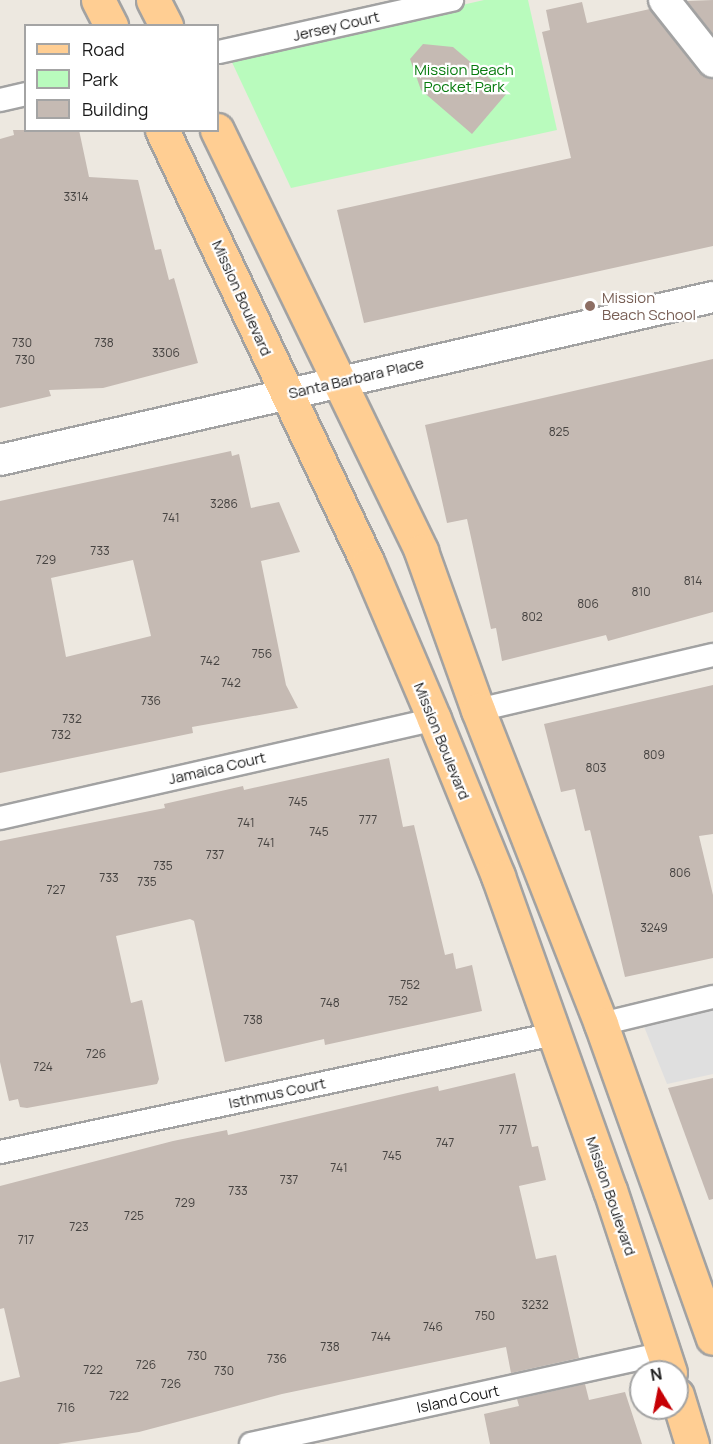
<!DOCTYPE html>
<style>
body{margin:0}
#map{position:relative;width:713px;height:1444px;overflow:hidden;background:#ede8e0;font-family:Manrope,sans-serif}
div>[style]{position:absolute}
.park>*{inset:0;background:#b9fbbd}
.parking>*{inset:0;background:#dfdfdf}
.building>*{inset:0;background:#c5bab3}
.roads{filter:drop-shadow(2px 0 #a2a2a2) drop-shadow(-2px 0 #a2a2a2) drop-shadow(0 2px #a2a2a2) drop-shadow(0 -2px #a2a2a2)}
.pedestrian>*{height:22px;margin:-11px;padding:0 11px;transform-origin:11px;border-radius:11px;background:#fff}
.minor>*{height:30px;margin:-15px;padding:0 15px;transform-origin:15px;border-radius:15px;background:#fff}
.primary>*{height:33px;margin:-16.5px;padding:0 16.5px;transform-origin:16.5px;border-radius:16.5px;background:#ffce93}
.dots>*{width:16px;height:16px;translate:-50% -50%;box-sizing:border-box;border:3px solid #fff;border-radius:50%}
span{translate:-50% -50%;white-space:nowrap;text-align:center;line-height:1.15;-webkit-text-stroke:4.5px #fff;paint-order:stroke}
.number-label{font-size:12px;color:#464341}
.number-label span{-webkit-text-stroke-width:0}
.street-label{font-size:15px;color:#1b1b1b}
.park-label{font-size:15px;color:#077b0e}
.education-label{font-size:15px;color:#785e54}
.left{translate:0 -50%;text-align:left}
.legend{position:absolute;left:24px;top:24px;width:195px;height:108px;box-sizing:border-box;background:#fff;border:2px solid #a4a4a4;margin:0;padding:8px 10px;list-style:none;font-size:18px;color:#1b1b1b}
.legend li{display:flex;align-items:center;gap:12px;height:30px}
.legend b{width:30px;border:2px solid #a4a4a4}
.north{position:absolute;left:629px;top:1360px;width:60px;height:60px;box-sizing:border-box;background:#fff;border:2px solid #a4a4a4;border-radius:50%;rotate:350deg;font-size:16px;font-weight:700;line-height:24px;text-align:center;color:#1b1b1b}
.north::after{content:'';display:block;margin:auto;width:21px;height:27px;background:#c60005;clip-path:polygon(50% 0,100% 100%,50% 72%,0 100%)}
</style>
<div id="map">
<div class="park">
<div style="clip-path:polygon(484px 0,528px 0,557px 130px,291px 188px,230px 58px)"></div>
</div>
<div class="parking">
<div style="clip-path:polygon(713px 1002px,713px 1074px,667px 1084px,641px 1019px)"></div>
</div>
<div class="building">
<div style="clip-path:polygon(713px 0,713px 34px,687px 1px)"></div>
<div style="clip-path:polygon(582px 2px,587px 23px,650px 9px,699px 73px,713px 79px,713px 246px,364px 323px,337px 210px,571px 158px,542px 32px,550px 30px,546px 10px)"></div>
<div style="clip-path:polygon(423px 44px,453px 47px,507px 93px,472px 134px,421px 90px,410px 59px)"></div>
<div style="clip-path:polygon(13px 130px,79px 130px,89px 177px,138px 180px,155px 250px,161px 249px,169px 280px,174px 278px,198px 363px,103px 388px,49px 390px,51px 396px,0 408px,0 139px,14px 135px)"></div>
<div style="clip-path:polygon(713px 359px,713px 612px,608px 641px,606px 635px,502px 661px,496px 628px,491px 629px,467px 519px,447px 523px,425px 425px)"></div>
<div style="clip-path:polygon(evenodd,231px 451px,232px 456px,239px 454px,251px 508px,279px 502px,300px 552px,261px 561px,286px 685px,298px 708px,192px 727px,193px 733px,0 773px,0 501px,231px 451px,133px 560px,151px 636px,66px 657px,51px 578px,133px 560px)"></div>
<div style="clip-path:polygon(713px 685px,713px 834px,699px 836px,713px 895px,713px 958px,625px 977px,590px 830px,585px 831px,575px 789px,561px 792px,544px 724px)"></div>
<div style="clip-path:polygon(389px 758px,403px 827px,414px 825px,445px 955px,453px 953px,456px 969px,472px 965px,482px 1011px,325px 1045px,324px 1039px,225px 1062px,194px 921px,190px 919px,116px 936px,131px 1003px,142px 1000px,143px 1004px,159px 1079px,157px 1084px,27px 1108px,20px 1107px,18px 1099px,9px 1101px,0 1062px,0 841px,165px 808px,164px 804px,243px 786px,244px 790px)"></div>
<div style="clip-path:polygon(515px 1073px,532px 1147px,538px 1146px,546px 1180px,519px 1186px,536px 1259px,556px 1255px,579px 1358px,511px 1373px,506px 1347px,282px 1394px,139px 1432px,58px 1444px,0 1444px,0 1382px,20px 1377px,4px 1308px,0 1309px,0 1186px,173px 1141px,227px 1130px,228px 1135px,403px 1094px,438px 1086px,439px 1091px)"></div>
<div style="clip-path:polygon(713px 1078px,713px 1199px,709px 1200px,668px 1088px)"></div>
<div style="clip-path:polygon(585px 1384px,589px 1400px,625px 1392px,642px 1444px,490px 1444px,484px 1414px,519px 1406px,517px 1399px)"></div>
</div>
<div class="roads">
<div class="pedestrian">
<div style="left:219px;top:52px;width:239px;rotate:-12.6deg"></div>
<div style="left:0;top:100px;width:27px;rotate:-13deg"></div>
<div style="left:478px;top:710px;width:241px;rotate:-13.2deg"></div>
<div style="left:0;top:818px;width:445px;rotate:-12.8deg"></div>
<div style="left:601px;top:1024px;width:115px;rotate:-13.6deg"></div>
<div style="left:0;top:1152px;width:566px;rotate:-12.02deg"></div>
<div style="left:251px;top:1444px;width:423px;rotate:-12.4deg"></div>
</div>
<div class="minor">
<div style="left:664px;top:0;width:79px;rotate:51.7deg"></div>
<div style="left:0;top:460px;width:731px;rotate:-12.88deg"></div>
</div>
<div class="primary">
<div style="left:98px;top:0;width:29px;rotate:63deg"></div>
<div style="left:153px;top:0;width:29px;rotate:63deg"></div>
<div style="left:162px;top:130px;width:480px;rotate:64.6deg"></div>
<div style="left:368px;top:564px;width:168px;rotate:66.9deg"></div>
<div style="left:434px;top:719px;width:170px;rotate:67.8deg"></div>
<div style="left:498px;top:876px;width:333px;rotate:70.4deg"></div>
<div style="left:610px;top:1190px;width:192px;rotate:71.8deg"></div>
<div style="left:217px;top:130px;width:468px;rotate:64.1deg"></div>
<div style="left:421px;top:551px;width:169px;rotate:70.3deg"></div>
<div style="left:478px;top:710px;width:337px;rotate:68.6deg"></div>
<div style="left:601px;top:1024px;width:333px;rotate:70.4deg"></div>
<div style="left:677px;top:1395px;width:51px;rotate:73deg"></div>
</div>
</div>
<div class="dots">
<div style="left:590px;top:306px;background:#8d6e63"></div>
</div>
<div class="number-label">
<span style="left:76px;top:197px">3314</span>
<span style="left:22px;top:343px">730</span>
<span style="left:104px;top:343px">738</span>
<span style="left:166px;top:353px">3306</span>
<span style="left:25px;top:360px">730</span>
<span style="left:559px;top:432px">825</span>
<span style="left:224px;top:504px">3286</span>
<span style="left:171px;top:518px">741</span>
<span style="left:100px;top:551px">733</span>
<span style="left:46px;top:560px">729</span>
<span style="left:693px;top:581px">814</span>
<span style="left:641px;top:592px">810</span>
<span style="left:588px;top:604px">806</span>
<span style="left:532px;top:617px">802</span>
<span style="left:262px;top:654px">756</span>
<span style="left:210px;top:661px">742</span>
<span style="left:231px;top:683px">742</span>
<span style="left:151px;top:701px">736</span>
<span style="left:72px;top:719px">732</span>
<span style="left:61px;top:735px">732</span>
<span style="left:654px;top:755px">809</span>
<span style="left:596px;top:768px">803</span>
<span style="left:298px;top:802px">745</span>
<span style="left:368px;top:820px">777</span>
<span style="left:246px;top:823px">741</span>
<span style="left:319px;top:832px">745</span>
<span style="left:266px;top:843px">741</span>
<span style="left:215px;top:855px">737</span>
<span style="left:163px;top:866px">735</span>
<span style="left:680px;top:873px">806</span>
<span style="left:109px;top:878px">733</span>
<span style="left:147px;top:882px">735</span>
<span style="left:56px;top:890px">727</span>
<span style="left:654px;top:928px">3249</span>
<span style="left:410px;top:985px">752</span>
<span style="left:398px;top:1001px">752</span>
<span style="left:330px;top:1003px">748</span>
<span style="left:253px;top:1020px">738</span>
<span style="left:96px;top:1054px">726</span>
<span style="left:43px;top:1067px">724</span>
<span style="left:508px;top:1130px">777</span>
<span style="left:445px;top:1143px">747</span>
<span style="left:392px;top:1156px">745</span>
<span style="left:339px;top:1168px">741</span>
<span style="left:289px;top:1180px">737</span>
<span style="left:238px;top:1191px">733</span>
<span style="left:185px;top:1203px">729</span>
<span style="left:134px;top:1216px">725</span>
<span style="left:79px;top:1227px">723</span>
<span style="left:26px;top:1240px">717</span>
<span style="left:535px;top:1305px">3232</span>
<span style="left:485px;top:1316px">750</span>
<span style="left:433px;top:1327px">746</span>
<span style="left:381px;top:1337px">744</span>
<span style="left:330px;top:1347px">738</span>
<span style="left:197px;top:1356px">730</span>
<span style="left:277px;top:1359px">736</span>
<span style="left:146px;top:1365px">726</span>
<span style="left:93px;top:1370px">722</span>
<span style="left:224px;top:1371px">730</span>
<span style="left:171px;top:1384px">726</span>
<span style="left:119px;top:1396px">722</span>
<span style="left:66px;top:1408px">716</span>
</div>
<div class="street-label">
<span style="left:336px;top:26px;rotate:-13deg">Jersey Court</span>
<span style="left:242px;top:298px;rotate:66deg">Mission Boulevard</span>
<span style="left:356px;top:378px;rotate:-13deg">Santa Barbara Place</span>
<span style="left:442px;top:741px;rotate:68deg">Mission Boulevard</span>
<span style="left:217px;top:768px;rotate:-13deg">Jamaica Court</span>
<span style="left:277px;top:1093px;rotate:-12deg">Isthmus Court</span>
<span style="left:611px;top:1196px;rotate:71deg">Mission Boulevard</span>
<span style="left:458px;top:1399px;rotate:-12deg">Island Court</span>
</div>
<div class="park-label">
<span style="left:464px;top:78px">Mission Beach<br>Pocket Park</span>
</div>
<div class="education-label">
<span class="left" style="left:602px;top:306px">Mission<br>Beach School</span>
</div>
<ul class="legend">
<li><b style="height:8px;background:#ffce93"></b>Road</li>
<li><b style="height:16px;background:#b9fbbd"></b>Park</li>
<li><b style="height:16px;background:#c5bab3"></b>Building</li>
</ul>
<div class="north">N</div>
</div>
